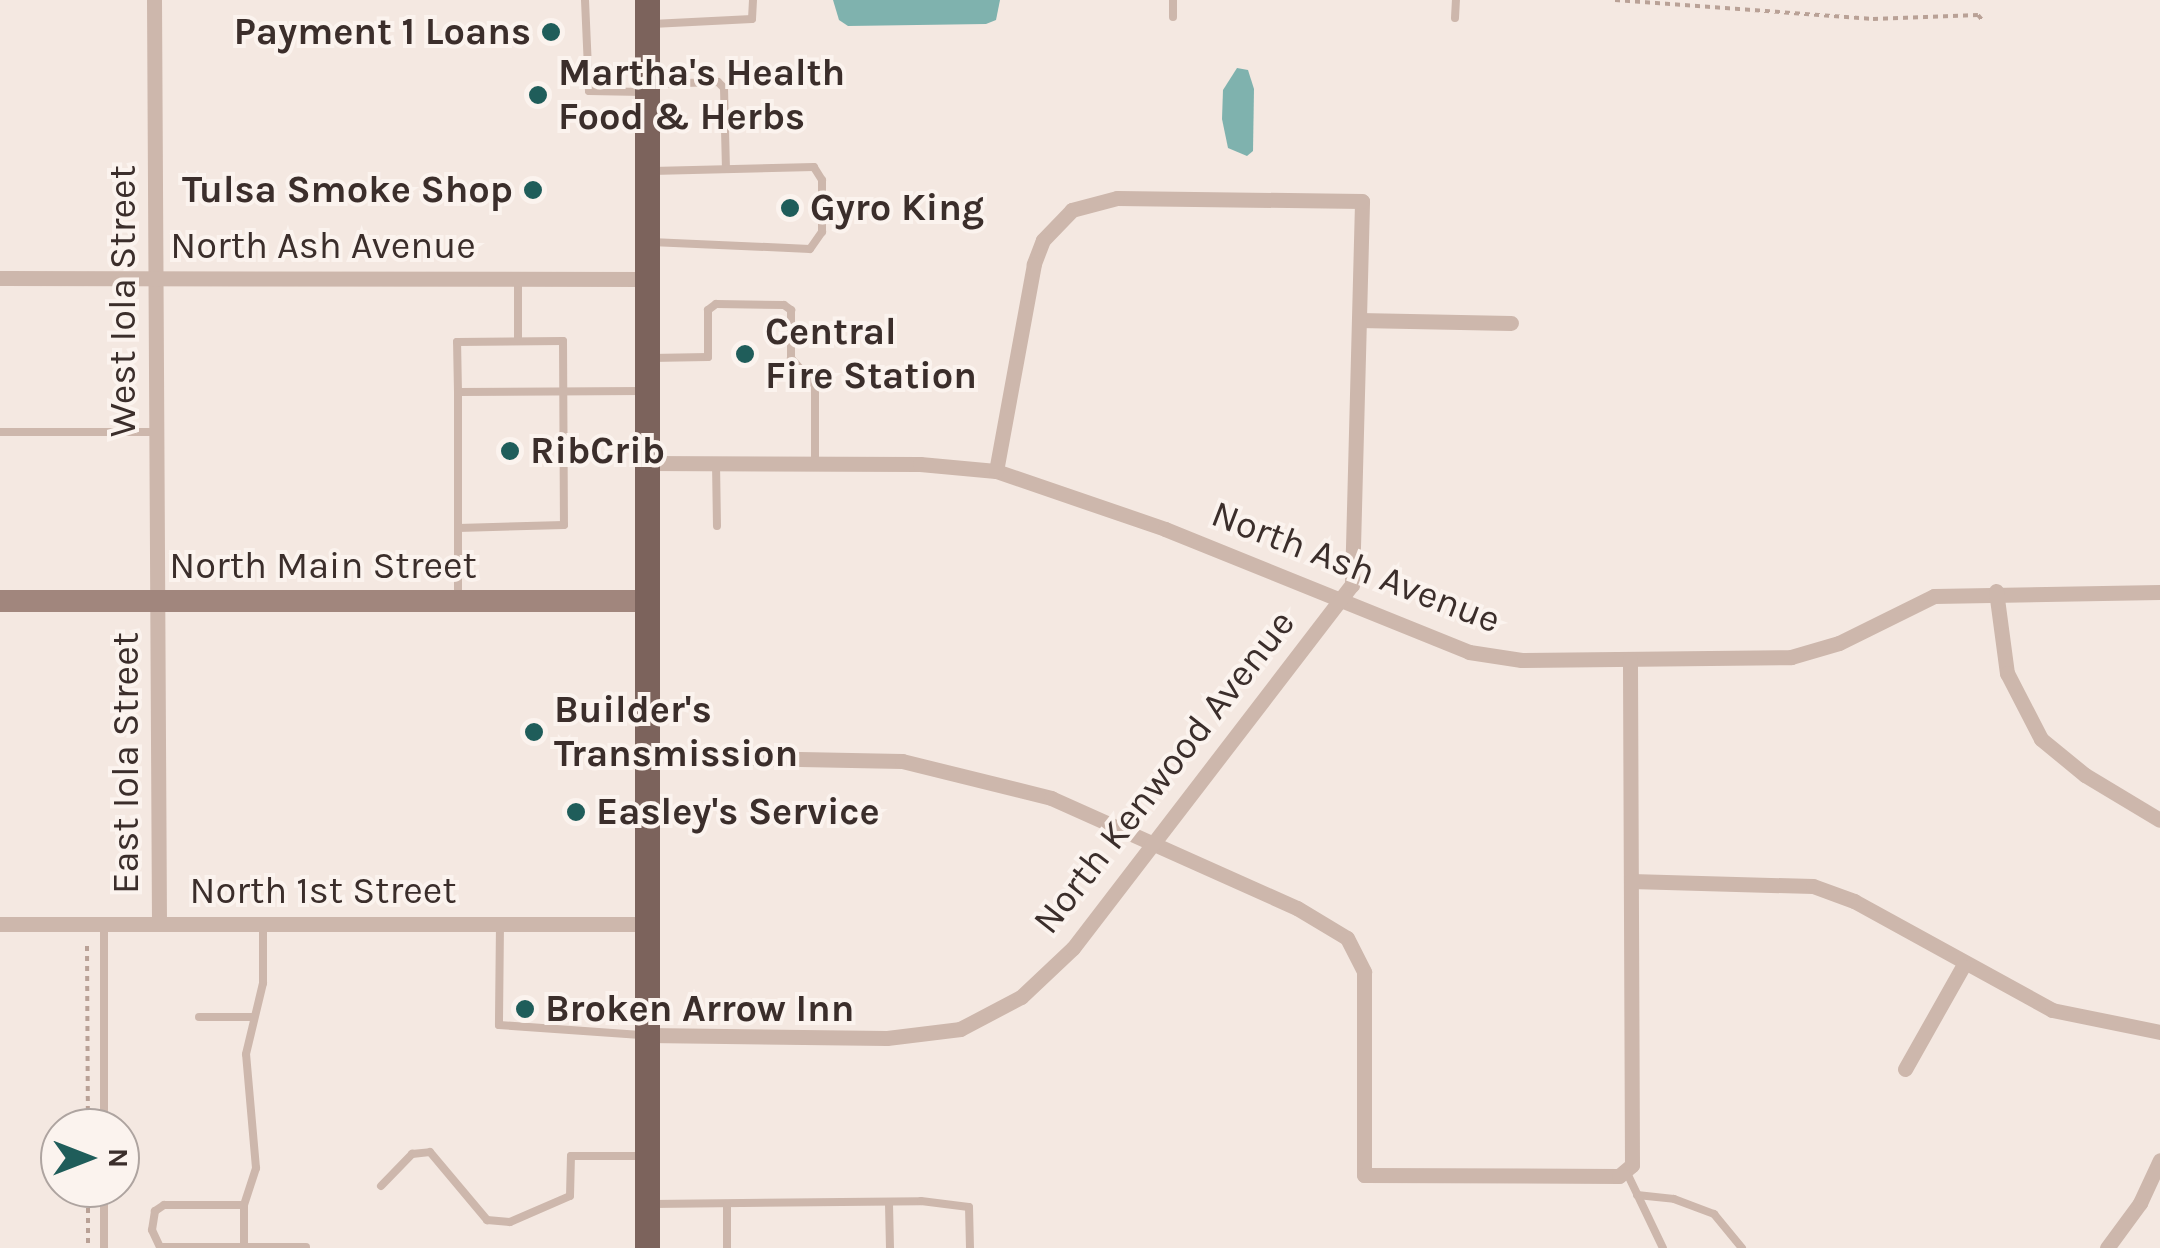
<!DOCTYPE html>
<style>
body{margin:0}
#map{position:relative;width:2160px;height:1248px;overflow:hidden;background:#f4e8e1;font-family:Karla,sans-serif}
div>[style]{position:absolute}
.water>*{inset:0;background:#7fb2ae}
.path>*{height:4px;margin-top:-2px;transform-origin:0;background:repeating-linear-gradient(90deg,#b9a196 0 5px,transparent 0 10px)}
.lane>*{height:8px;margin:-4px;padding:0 4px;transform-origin:4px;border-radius:4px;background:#cdb7ac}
.street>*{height:15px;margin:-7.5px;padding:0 7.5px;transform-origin:7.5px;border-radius:7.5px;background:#cdb7ac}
.secondary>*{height:22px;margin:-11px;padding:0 11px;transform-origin:11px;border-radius:11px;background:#a1867d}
.primary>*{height:25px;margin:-12.5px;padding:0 12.5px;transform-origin:12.5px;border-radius:12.5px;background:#7c635c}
.dots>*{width:28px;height:28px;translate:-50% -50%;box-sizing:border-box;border:5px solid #fbf3ee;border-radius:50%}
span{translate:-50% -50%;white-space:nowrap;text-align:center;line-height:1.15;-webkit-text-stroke:8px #fbf3ee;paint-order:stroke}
.poi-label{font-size:38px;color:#3b2e2b;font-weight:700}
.right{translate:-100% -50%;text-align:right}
.left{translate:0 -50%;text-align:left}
.street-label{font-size:38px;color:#3b2e2b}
.north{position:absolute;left:40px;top:1108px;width:100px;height:100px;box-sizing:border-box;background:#fbf3ee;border:2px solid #aea4a0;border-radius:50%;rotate:90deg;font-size:28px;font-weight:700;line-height:40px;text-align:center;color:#3b2e2b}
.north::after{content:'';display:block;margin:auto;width:35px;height:45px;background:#1f5d5a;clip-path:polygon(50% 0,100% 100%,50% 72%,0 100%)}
</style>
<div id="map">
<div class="water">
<div style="clip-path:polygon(833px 0,1000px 0,996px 20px,986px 24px,848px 26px,839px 20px)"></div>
<div style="clip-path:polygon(1237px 68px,1248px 70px,1254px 89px,1253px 151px,1247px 156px,1228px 148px,1222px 119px,1223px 90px)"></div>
</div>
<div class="path">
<div style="left:1615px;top:0;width:259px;rotate:4.2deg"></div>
<div style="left:1873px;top:19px;width:105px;rotate:-2.2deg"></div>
<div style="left:1978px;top:15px;width:8px;rotate:50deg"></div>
<div style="left:87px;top:946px;width:182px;rotate:89.7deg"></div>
<div style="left:88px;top:1188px;width:60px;rotate:90deg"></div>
</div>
<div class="lane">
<div style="left:585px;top:0;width:91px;rotate:87.5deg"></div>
<div style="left:589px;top:91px;width:54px;rotate:1.1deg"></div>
<div style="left:1173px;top:0;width:17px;rotate:90deg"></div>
<div style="left:1455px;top:18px;width:18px;rotate:-87deg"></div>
<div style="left:652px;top:24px;width:100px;rotate:-2.9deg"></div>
<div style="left:752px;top:19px;width:19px;rotate:-87deg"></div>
<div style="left:652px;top:84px;width:66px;rotate:-1.7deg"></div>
<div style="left:718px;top:82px;width:8px;rotate:45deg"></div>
<div style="left:724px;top:88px;width:81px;rotate:88.6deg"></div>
<div style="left:651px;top:242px;width:159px;rotate:2.5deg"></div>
<div style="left:810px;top:249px;width:21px;rotate:-55deg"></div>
<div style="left:822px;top:232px;width:52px;rotate:-90deg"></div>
<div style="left:822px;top:180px;width:15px;rotate:-122deg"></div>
<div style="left:814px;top:167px;width:162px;rotate:178.6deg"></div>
<div style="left:518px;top:279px;width:62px;rotate:90deg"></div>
<div style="left:651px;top:358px;width:57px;rotate:-1deg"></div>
<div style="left:708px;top:357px;width:47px;rotate:-90deg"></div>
<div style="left:708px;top:310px;width:10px;rotate:-37deg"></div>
<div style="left:716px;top:304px;width:68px;rotate:0.8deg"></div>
<div style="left:784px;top:305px;width:9px;rotate:36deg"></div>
<div style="left:791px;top:310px;width:48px;rotate:90deg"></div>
<div style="left:791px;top:358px;width:37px;rotate:49deg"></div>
<div style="left:815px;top:386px;width:76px;rotate:90deg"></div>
<div style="left:458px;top:392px;width:50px;rotate:-91.1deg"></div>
<div style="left:457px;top:342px;width:106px;rotate:-0.5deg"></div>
<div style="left:563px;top:341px;width:184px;rotate:89.7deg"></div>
<div style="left:564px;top:525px;width:106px;rotate:178.4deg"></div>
<div style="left:0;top:432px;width:156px"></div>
<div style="left:716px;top:463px;width:63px;rotate:89.1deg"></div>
<div style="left:458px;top:598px;width:206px;rotate:-90deg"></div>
<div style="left:458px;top:392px;width:184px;rotate:-0.3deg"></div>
<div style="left:500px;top:924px;width:101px;rotate:90.6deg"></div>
<div style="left:499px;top:1025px;width:142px;rotate:4deg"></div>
<div style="left:199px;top:1017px;width:53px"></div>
<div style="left:104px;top:1128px;width:204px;rotate:-90deg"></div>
<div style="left:1627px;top:1173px;width:83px;rotate:64.4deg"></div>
<div style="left:381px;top:1186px;width:45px;rotate:-45.9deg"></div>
<div style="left:412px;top:1154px;width:18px;rotate:-6deg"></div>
<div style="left:430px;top:1152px;width:89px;rotate:50deg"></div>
<div style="left:487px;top:1220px;width:23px;rotate:5deg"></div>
<div style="left:510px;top:1222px;width:65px;rotate:-23.4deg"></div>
<div style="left:570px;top:1196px;width:40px;rotate:-88.6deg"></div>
<div style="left:571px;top:1156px;width:72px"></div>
<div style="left:104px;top:1188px;width:60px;rotate:90deg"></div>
<div style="left:1637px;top:1195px;width:37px;rotate:6deg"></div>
<div style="left:1674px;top:1199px;width:43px;rotate:20.6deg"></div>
<div style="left:1714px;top:1214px;width:44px;rotate:50.5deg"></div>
<div style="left:652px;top:1204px;width:269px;rotate:-0.6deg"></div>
<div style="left:921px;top:1201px;width:48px;rotate:7.1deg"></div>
<div style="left:969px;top:1207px;width:41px;rotate:88.6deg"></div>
<div style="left:889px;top:1204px;width:44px;rotate:88.7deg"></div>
<div style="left:244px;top:1205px;width:39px;rotate:-72deg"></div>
<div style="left:256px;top:1168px;width:114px;rotate:-95deg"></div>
<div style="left:246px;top:1054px;width:73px;rotate:-76.5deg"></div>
<div style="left:263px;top:983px;width:58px;rotate:-90deg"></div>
<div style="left:727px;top:1206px;width:42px;rotate:90deg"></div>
<div style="left:244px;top:1247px;width:42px;rotate:-90deg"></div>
<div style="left:244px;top:1205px;width:80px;rotate:180deg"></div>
<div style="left:164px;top:1205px;width:11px;rotate:146deg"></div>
<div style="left:155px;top:1211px;width:19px;rotate:99deg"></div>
<div style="left:152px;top:1230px;width:19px;rotate:65deg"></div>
<div style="left:160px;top:1247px;width:146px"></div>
</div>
<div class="street">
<div style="left:154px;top:0;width:923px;rotate:89.69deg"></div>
<div style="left:0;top:278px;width:647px;rotate:0.09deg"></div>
<div style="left:1359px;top:320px;width:152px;rotate:1.1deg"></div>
<div style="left:646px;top:463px;width:274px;rotate:0.2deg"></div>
<div style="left:920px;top:464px;width:76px;rotate:5.3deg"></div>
<div style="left:996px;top:471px;width:179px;rotate:18.9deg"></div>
<div style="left:1165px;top:529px;width:328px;rotate:22deg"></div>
<div style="left:1469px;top:652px;width:53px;rotate:8.7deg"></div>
<div style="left:1521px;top:660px;width:270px;rotate:-0.6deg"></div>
<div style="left:1791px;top:657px;width:50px;rotate:-16.3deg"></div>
<div style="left:1839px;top:643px;width:106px;rotate:-26.3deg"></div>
<div style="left:1934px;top:596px;width:226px;rotate:-1deg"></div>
<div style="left:1996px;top:591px;width:83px;rotate:82.4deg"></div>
<div style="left:2007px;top:673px;width:74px;rotate:62.7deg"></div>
<div style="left:2041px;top:739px;width:57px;rotate:39.3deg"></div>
<div style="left:2085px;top:775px;width:87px;rotate:31deg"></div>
<div style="left:647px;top:756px;width:255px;rotate:1.1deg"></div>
<div style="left:902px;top:761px;width:154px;rotate:13.9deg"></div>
<div style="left:1051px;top:798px;width:269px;rotate:24.1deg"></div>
<div style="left:1297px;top:908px;width:58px;rotate:31deg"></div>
<div style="left:1347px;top:938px;width:38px;rotate:63deg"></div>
<div style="left:1364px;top:972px;width:203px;rotate:90deg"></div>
<div style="left:1364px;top:1175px;width:255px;rotate:0.2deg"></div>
<div style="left:1619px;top:1176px;width:17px;rotate:-40deg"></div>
<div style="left:1632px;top:1165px;width:506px;rotate:-90.23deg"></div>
<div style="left:1631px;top:881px;width:182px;rotate:1.6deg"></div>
<div style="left:1813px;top:886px;width:44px;rotate:20.1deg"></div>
<div style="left:1854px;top:901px;width:226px;rotate:28.8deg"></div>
<div style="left:2052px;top:1010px;width:110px;rotate:11.5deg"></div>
<div style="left:0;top:924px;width:647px"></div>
<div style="left:647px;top:1035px;width:240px;rotate:0.7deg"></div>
<div style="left:887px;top:1038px;width:74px;rotate:-7deg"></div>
<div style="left:960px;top:1029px;width:69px;rotate:-27.7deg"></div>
<div style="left:1021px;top:997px;width:71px;rotate:-43.3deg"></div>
<div style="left:1073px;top:948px;width:458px;rotate:-52.5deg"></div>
<div style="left:1352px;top:585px;width:384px;rotate:-88.5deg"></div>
<div style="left:1362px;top:201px;width:245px;rotate:-179.3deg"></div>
<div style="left:1117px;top:198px;width:47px;rotate:165.1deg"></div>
<div style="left:1072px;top:210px;width:42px;rotate:134deg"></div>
<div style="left:1043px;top:240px;width:26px;rotate:111deg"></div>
<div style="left:1034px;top:264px;width:210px;rotate:100.4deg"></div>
<div style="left:1905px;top:1069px;width:118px;rotate:-60.6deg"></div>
<div style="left:2107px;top:1248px;width:56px;rotate:-53.7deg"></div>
<div style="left:2140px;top:1203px;width:47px;rotate:-65.1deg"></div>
</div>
<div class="secondary">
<div style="left:0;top:601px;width:646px"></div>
</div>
<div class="primary">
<div style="left:647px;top:0;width:1248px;rotate:90deg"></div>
</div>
<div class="dots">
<div style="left:551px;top:32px;background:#1f5d5a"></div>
<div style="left:538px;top:95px;background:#1f5d5a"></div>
<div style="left:533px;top:190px;background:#1f5d5a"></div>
<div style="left:790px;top:208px;background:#1f5d5a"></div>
<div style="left:745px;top:354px;background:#1f5d5a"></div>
<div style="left:510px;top:451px;background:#1f5d5a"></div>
<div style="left:534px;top:732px;background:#1f5d5a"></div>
<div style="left:576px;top:812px;background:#1f5d5a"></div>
<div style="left:525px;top:1009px;background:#1f5d5a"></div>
</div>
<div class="poi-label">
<span class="right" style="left:531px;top:32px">Payment 1 Loans</span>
<span class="left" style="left:558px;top:95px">Martha's Health<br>Food &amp; Herbs</span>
<span class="right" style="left:513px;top:190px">Tulsa Smoke Shop</span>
<span class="left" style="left:810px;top:208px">Gyro King</span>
<span class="left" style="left:765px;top:354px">Central<br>Fire Station</span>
<span class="left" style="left:530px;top:451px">RibCrib</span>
<span class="left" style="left:554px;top:732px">Builder's<br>Transmission</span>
<span class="left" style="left:596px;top:812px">Easley's Service</span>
<span class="left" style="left:545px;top:1009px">Broken Arrow Inn</span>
</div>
<div class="street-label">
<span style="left:323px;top:246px">North Ash Avenue</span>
<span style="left:123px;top:301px;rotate:-90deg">West Iola Street</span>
<span style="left:323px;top:566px">North Main Street</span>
<span style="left:1356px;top:567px;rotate:21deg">North Ash Avenue</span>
<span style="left:126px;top:763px;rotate:-90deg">East Iola Street</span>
<span style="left:1164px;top:772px;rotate:-52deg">North Kenwood Avenue</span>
<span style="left:323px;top:891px">North 1st Street</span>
</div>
<div class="north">N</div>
</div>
